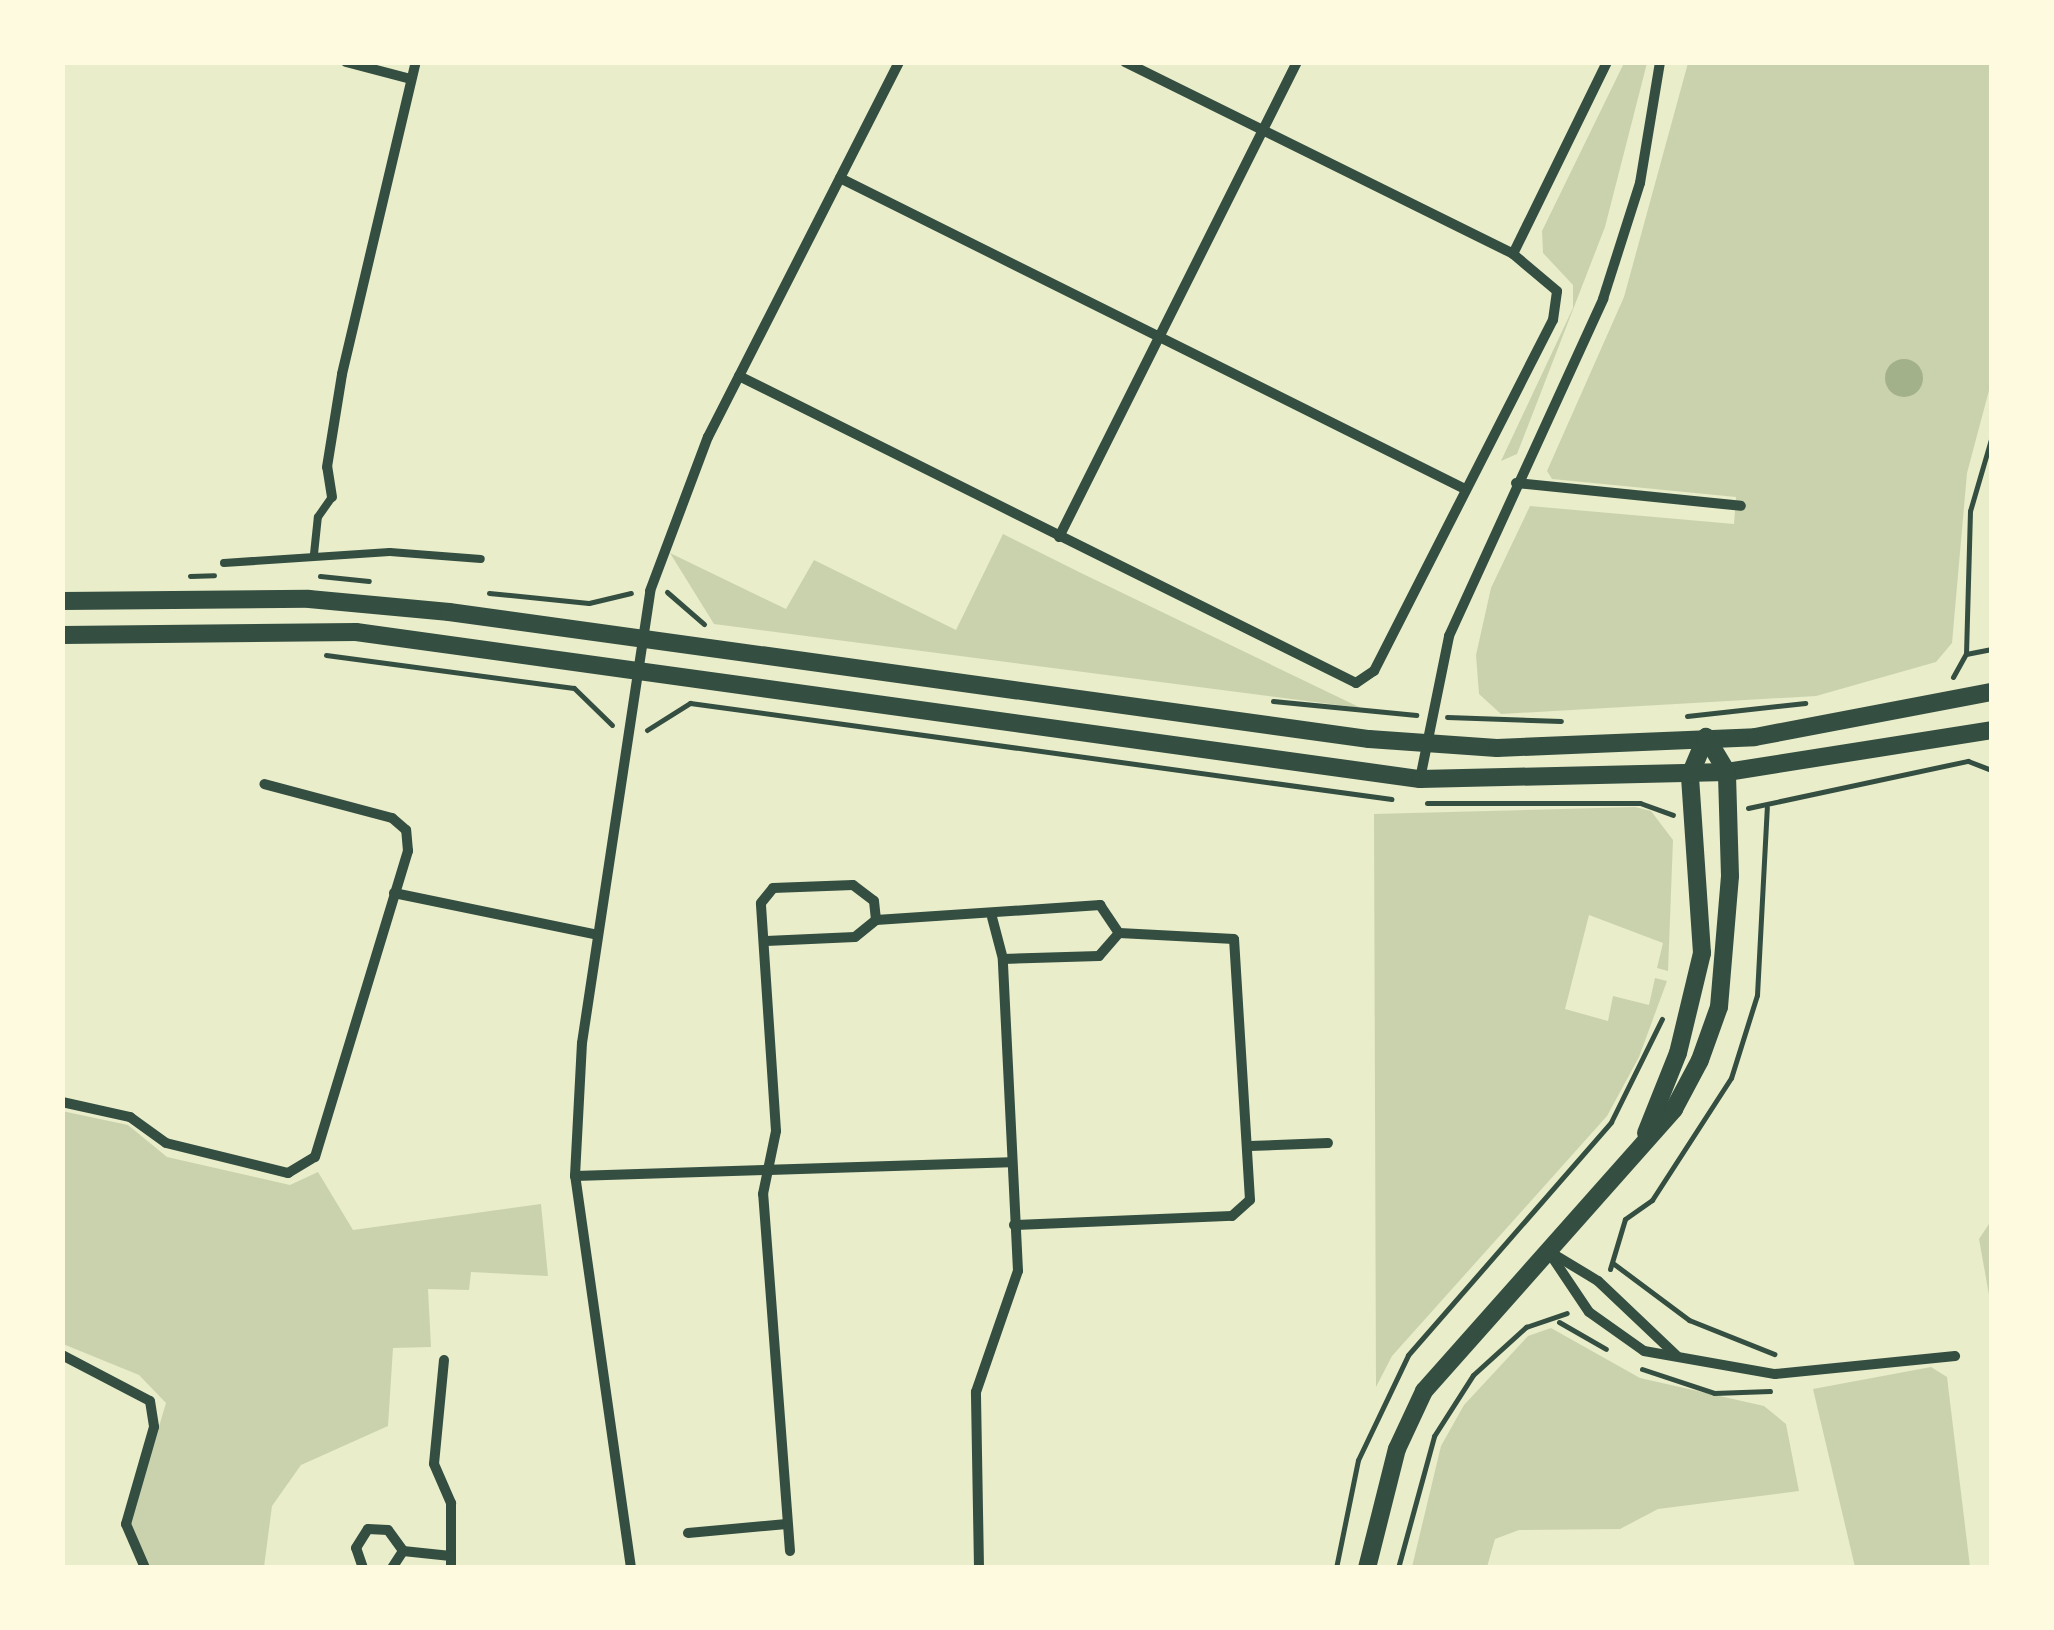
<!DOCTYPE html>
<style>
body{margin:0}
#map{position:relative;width:2054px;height:1630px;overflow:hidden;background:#e9edc9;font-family:Montserrat,sans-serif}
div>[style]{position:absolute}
.green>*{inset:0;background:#cad2ad}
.water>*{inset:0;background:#a3b18a}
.round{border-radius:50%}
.path>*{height:5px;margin:-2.5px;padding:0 2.5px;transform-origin:2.5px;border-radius:2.5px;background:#344e41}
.service>*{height:8px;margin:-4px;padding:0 4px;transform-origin:4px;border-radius:4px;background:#344e41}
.minor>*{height:10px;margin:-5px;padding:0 5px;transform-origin:5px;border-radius:5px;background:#344e41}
.tertiary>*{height:18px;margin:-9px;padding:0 9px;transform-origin:9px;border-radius:9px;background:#344e41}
span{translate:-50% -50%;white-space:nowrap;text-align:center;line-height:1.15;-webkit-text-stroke:8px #fefae0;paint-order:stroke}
.frame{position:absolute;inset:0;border:65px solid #fefae0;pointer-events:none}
</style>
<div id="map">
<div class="green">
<div style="clip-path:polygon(1624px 63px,1647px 63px,1605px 227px,1517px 454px,1501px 461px,1573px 308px,1573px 285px,1543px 253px,1542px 231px)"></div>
<div style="clip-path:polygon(1688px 63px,1991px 63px,1991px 383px,1967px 473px,1952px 643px,1936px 662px,1816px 696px,1501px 714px,1479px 694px,1476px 655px,1491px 588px,1530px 506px,1734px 524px,1736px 497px,1552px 479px,1547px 471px,1624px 297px)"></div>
<div style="clip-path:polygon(1003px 534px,1081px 573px,1361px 708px,714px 624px,670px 553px,786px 609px,814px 560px,956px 630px)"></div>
<div style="clip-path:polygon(1635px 807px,1651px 811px,1673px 840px,1668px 971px,1657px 968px,1663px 943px,1589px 915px,1565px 1009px,1608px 1021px,1613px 996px,1649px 1005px,1655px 978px,1667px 981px,1639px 1057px,1607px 1116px,1392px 1356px,1376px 1387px,1374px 814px)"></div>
<div style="clip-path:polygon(62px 1111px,128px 1125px,167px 1157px,290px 1185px,318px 1172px,353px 1230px,541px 1204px,548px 1276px,471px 1272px,469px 1290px,428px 1289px,431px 1347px,393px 1348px,388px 1426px,301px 1465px,272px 1506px,264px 1567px,132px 1567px,146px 1564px,130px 1523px,166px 1403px,139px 1375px,63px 1344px)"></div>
<div style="clip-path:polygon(1991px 1221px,1992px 1221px,1991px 1306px,1979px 1239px)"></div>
<div style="clip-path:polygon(1551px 1328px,1640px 1378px,1764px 1406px,1786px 1424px,1799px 1491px,1658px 1509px,1620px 1529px,1519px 1530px,1495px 1539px,1487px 1567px,1412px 1567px,1441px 1446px,1464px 1405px,1528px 1336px)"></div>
<div style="clip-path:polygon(1931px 1367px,1947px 1377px,1970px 1567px,1855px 1567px,1813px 1389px)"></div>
</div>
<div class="water">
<div class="round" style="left:1885px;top:359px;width:38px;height:38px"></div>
</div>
<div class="path">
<div style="left:190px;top:576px;width:24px;rotate:-2deg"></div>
<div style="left:320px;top:576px;width:49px;rotate:5.8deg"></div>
<div style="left:667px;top:592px;width:49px;rotate:40.9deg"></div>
<div style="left:489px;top:593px;width:100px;rotate:5.7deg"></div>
<div style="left:589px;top:603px;width:43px;rotate:-13.4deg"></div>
<div style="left:1966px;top:654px;width:143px;rotate:-88.4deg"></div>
<div style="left:1970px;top:511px;width:78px;rotate:-73.7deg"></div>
<div style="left:326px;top:655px;width:250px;rotate:7.6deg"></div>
<div style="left:574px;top:688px;width:53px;rotate:44.2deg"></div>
<div style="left:1953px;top:677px;width:26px;rotate:-61deg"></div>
<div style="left:1966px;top:654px;width:26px;rotate:-11deg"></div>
<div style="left:1273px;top:701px;width:144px;rotate:5.6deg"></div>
<div style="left:1687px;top:716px;width:119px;rotate:-6.3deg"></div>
<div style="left:1447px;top:717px;width:114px;rotate:2deg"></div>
<div style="left:647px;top:730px;width:51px;rotate:-32.1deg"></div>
<div style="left:690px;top:703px;width:708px;rotate:7.8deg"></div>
<div style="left:1427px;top:803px;width:213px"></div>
<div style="left:1640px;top:803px;width:35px;rotate:20deg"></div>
<div style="left:1748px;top:808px;width:225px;rotate:-12.1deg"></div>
<div style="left:1968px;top:761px;width:26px;rotate:21deg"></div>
<div style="left:1614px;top:1264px;width:94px;rotate:36.7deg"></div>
<div style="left:1689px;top:1320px;width:92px;rotate:21.8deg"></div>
<div style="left:1610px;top:1269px;width:52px;rotate:-73.3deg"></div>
<div style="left:1625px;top:1219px;width:33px;rotate:-35deg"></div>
<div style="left:1652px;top:1200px;width:145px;rotate:-57.1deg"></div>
<div style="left:1731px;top:1078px;width:87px;rotate:-72.6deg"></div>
<div style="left:1757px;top:995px;width:188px;rotate:-87deg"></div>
<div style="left:1559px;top:1322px;width:54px;rotate:29.9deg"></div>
<div style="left:1642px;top:1369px;width:76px;rotate:18.4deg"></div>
<div style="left:1714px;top:1393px;width:56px;rotate:-2deg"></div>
<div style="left:1336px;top:1568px;width:110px;rotate:-78.5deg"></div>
<div style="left:1358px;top:1460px;width:116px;rotate:-64.5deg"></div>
<div style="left:1408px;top:1355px;width:309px;rotate:-48.9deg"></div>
<div style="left:1611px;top:1122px;width:115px;rotate:-63.7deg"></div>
<div style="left:1398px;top:1568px;width:137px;rotate:-74.7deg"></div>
<div style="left:1434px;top:1436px;width:72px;rotate:-57.4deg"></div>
<div style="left:1473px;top:1375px;width:72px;rotate:-42.2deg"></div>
<div style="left:1526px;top:1327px;width:43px;rotate:-18.9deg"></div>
</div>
<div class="service">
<div style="left:314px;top:554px;width:37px;rotate:-84deg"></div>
<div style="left:318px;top:517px;width:24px;rotate:-55deg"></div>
<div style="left:224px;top:563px;width:166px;rotate:-3.8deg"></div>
<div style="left:390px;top:552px;width:91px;rotate:4.4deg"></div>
</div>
<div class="minor">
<div style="left:346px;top:62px;width:67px;rotate:14.7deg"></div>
<div style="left:1125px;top:62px;width:433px;rotate:26.3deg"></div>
<div style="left:840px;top:178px;width:698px;rotate:26.45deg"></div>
<div style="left:739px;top:376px;width:689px;rotate:26.45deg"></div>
<div style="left:1356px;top:683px;width:22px;rotate:-34deg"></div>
<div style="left:1374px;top:671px;width:394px;rotate:-63deg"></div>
<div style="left:1553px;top:320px;width:29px;rotate:-82deg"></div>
<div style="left:1557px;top:291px;width:57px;rotate:-139.9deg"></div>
<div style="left:1513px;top:254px;width:214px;rotate:-63.9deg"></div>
<div style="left:1516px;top:483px;width:226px;rotate:5.8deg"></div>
<div style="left:332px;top:497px;width:30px;rotate:-99deg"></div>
<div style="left:327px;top:467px;width:94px;rotate:-80.8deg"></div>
<div style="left:342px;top:374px;width:321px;rotate:-76.7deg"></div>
<div style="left:1059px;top:537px;width:531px;rotate:-63.39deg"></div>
<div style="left:1420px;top:779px;width:146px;rotate:-78.5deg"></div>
<div style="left:1449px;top:636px;width:371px;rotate:-65.4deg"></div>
<div style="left:1603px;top:299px;width:122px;rotate:-72.3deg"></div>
<div style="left:1640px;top:183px;width:123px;rotate:-80.6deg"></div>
<div style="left:394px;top:893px;width:208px;rotate:11.6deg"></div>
<div style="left:766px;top:941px;width:89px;rotate:-2.6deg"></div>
<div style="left:855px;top:937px;width:27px;rotate:-39deg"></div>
<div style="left:876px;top:920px;width:225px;rotate:-3.8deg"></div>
<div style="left:1100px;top:905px;width:34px;rotate:56deg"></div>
<div style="left:1119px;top:933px;width:30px;rotate:131deg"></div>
<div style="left:1099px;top:956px;width:96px;rotate:178.2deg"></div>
<div style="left:62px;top:1102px;width:70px;rotate:12.4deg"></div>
<div style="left:130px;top:1117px;width:44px;rotate:35.8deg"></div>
<div style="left:166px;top:1143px;width:126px;rotate:13.8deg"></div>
<div style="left:288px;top:1173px;width:31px;rotate:-31deg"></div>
<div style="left:315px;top:1157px;width:320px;rotate:-73.1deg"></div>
<div style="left:408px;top:851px;width:21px;rotate:-95deg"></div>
<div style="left:406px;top:830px;width:18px;rotate:-139deg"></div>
<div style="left:392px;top:818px;width:132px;rotate:-165.1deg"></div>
<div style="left:1250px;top:1146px;width:78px;rotate:-2.2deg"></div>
<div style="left:575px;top:1176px;width:435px;rotate:-1.8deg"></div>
<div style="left:1014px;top:1225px;width:218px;rotate:-2.4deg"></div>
<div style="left:1232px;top:1216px;width:24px;rotate:-42deg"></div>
<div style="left:1250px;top:1200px;width:261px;rotate:-93.5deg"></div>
<div style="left:1234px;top:939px;width:115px;rotate:-177deg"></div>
<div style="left:1548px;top:1251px;width:73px;rotate:56.1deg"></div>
<div style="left:1589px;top:1312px;width:67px;rotate:35.3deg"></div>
<div style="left:1644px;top:1351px;width:133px;rotate:10deg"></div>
<div style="left:1775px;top:1374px;width:181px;rotate:-5.7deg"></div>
<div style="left:1550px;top:1252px;width:56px;rotate:31.1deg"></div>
<div style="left:1598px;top:1281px;width:108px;rotate:43.5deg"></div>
<div style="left:62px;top:1355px;width:99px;rotate:27.6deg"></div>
<div style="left:150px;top:1401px;width:26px;rotate:81deg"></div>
<div style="left:154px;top:1427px;width:101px;rotate:106.1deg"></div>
<div style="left:126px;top:1524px;width:48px;rotate:66.6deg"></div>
<div style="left:444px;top:1360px;width:104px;rotate:95.5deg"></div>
<div style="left:434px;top:1464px;width:43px;rotate:66.4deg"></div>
<div style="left:451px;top:1503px;width:65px;rotate:90deg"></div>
<div style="left:688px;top:1533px;width:99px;rotate:-5.2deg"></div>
<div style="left:403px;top:1551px;width:48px;rotate:5.9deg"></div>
<div style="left:790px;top:1551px;width:358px;rotate:-94.3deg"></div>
<div style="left:763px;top:1194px;width:64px;rotate:-78.3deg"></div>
<div style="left:776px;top:1131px;width:228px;rotate:-93.8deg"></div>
<div style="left:761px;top:903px;width:19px;rotate:-51deg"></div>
<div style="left:773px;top:888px;width:80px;rotate:-2.1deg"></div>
<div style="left:853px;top:885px;width:26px;rotate:37deg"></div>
<div style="left:874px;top:901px;width:19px;rotate:84deg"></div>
<div style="left:363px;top:1568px;width:21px;rotate:-109deg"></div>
<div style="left:356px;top:1548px;width:22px;rotate:-58deg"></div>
<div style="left:368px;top:1529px;width:20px;rotate:3deg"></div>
<div style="left:388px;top:1530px;width:26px;rotate:54deg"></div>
<div style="left:392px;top:1568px;width:20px;rotate:-57deg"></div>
<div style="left:631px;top:1568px;width:396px;rotate:-98.1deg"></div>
<div style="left:575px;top:1176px;width:133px;rotate:-87deg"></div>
<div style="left:582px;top:1043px;width:457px;rotate:-81.4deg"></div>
<div style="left:650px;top:591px;width:165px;rotate:-69.4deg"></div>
<div style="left:708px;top:437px;width:421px;rotate:-63deg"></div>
<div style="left:979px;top:1568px;width:176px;rotate:-91deg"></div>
<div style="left:976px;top:1392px;width:128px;rotate:-70.9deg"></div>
<div style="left:1018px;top:1271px;width:312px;rotate:-92.8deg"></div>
<div style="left:1003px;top:959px;width:43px;rotate:-104.7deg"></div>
</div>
<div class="tertiary">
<div style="left:62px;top:601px;width:247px;rotate:-0.5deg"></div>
<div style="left:309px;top:599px;width:141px;rotate:5.3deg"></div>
<div style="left:449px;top:612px;width:929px;rotate:7.86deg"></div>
<div style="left:1369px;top:739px;width:128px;rotate:4deg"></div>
<div style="left:1497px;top:748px;width:258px;rotate:-2.4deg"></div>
<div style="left:1755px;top:737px;width:241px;rotate:-10.8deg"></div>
<div style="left:62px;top:635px;width:294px;rotate:-0.6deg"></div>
<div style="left:356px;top:632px;width:1074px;rotate:7.87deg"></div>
<div style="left:1420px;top:779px;width:307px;rotate:-1.3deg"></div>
<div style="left:1727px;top:772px;width:268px;rotate:-9deg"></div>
<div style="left:1646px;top:1133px;width:86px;rotate:-68.2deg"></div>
<div style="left:1678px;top:1053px;width:103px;rotate:-76.5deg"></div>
<div style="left:1702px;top:953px;width:178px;rotate:-93.9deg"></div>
<div style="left:1690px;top:775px;width:41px;rotate:-67.2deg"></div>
<div style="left:1367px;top:1568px;width:123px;rotate:-75.9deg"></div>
<div style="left:1397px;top:1449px;width:64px;rotate:-65deg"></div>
<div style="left:1424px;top:1391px;width:377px;rotate:-48.4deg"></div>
<div style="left:1674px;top:1109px;width:55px;rotate:-62deg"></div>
<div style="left:1700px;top:1060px;width:56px;rotate:-70.3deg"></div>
<div style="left:1719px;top:1007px;width:131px;rotate:-85.2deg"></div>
<div style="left:1730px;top:876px;width:104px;rotate:-91.7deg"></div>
<div style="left:1727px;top:772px;width:41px;rotate:-121deg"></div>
</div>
<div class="frame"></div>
</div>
